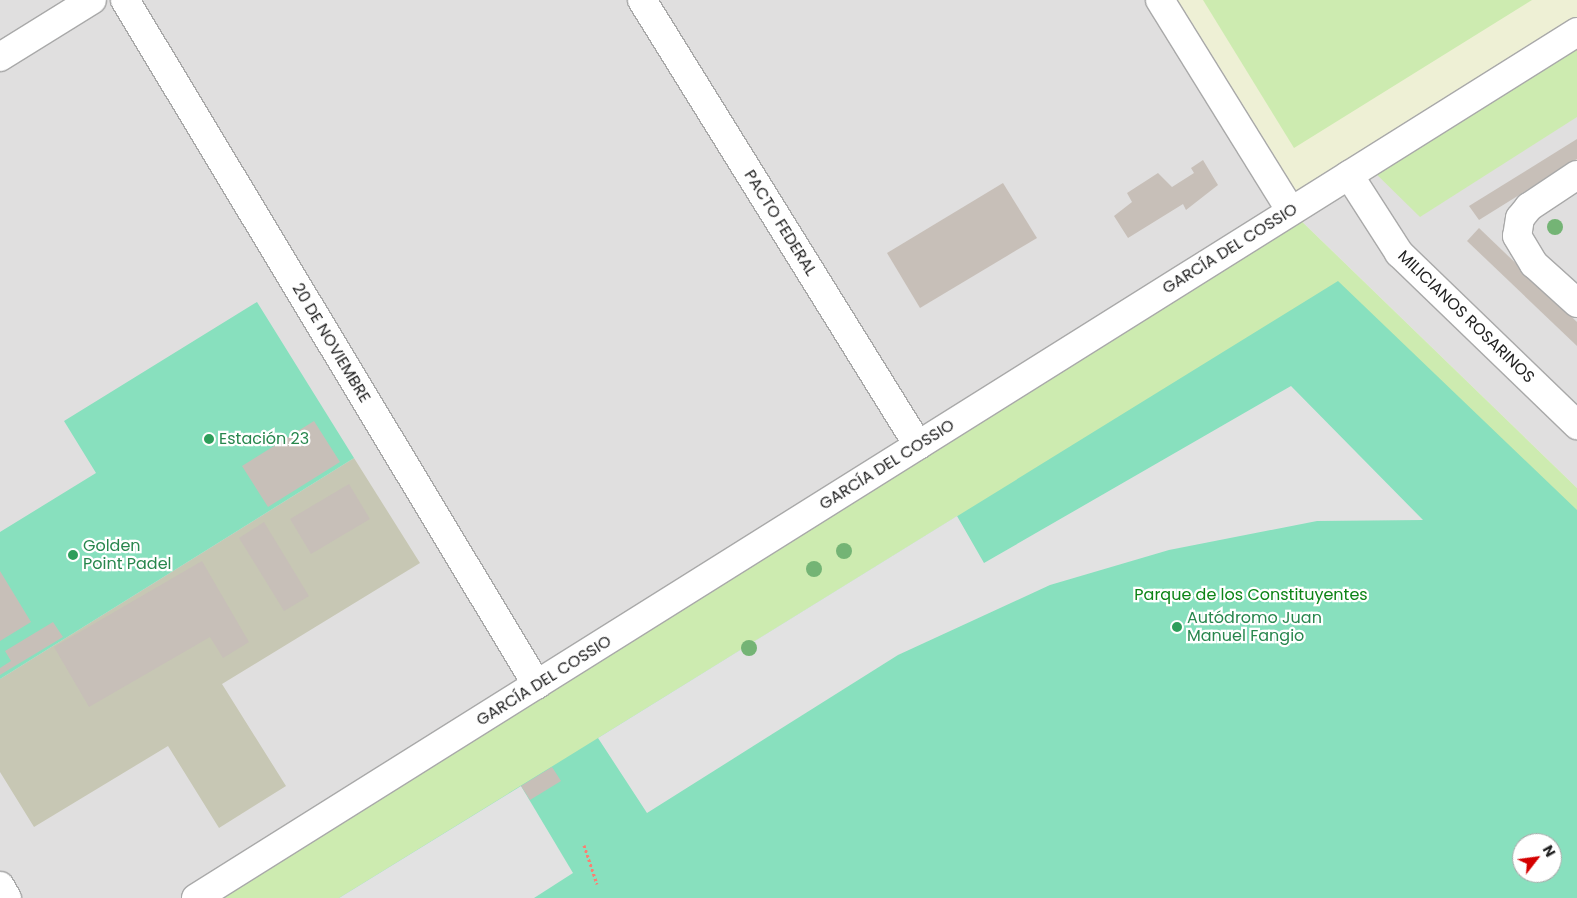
<!DOCTYPE html>
<meta charset="utf-8">
<style>
body{margin:0}
#map{position:relative;width:1577px;height:898px;overflow:hidden;background:#f2efe9;font-family:Poppins,sans-serif}
div>[style]{position:absolute}
.residential>*{inset:0;background:#e0dfdf}
.construction>*{inset:0;background:#c7c7b4}
.farmland>*{inset:0;background:#eef0d5}
.grass>*{inset:0;background:#cdebb0}
.pitch>*{inset:0;background:#88e0be}
.parking>*{inset:0;background:#e2e2e2}
.building>*{inset:0;background:#c7bfb8}
.path>*{height:3px;margin-top:-1.5px;transform-origin:0;background:repeating-linear-gradient(90deg,#fa8072 0 2.5px,transparent 0 5px)}
.roads{filter:drop-shadow(1px 0 #a9a9a9) drop-shadow(-1px 0 #a9a9a9) drop-shadow(0 1px #a9a9a9) drop-shadow(0 -1px #a9a9a9)}
.minor>*{height:28px;margin:-14px;padding:0 14px;transform-origin:14px;border-radius:14px;background:#fff}
.tertiary>*{height:28px;margin:-14px;padding:0 14px;transform-origin:14px;border-radius:14px;background:#fff}
.trees>*{width:16px;height:16px;margin:-8px;border-radius:50%;background:#74b475}
.dots>*{width:14px;height:14px;translate:-50% -50%;box-sizing:border-box;border:2px solid #fff;border-radius:50%}
span{translate:-50% -50%;white-space:nowrap;text-align:center;line-height:1.15;-webkit-text-stroke:4.5px #fff;paint-order:stroke}
.street-label{font-size:16px;color:#222}
.leisure-label{font-size:16px;color:#27864d}
.left{translate:0 -50%;text-align:left}
.park-label{font-size:16px;color:#0c8416}
.north{position:absolute;left:1512px;top:833px;width:50px;height:50px;box-sizing:border-box;background:#fff;border:1px solid #a7a7a7;border-radius:50%;rotate:60deg;font-size:14px;font-weight:700;line-height:20px;text-align:center;color:#222}
.north::after{content:'';display:block;margin:auto;width:18px;height:22px;background:#d40000;clip-path:polygon(50% 0,100% 100%,50% 72%,0 100%)}
</style>
<div id="map">
<div class="residential">
<div style="clip-path:polygon(0 0,1160px 0,1577px 32px,1577px 488px,1291px 211px,196px 898px,0 898px)"></div>
</div>
<div class="construction">
<div style="clip-path:polygon(354px 458px,420px 563px,222px 684px,286px 786px,219px 828px,168px 746px,34px 827px,0 772px,0 679px)"></div>
</div>
<div class="farmland">
<div style="clip-path:polygon(1160px 0,1577px 0,1577px 32px,1291px 211px)"></div>
</div>
<div class="grass">
<div style="clip-path:polygon(1203px 0,1532px 0,1294px 148px)"></div>
<div style="clip-path:polygon(1577px 32px,1577px 117px,1420px 217px,1366px 164px)"></div>
<div style="clip-path:polygon(evenodd,1291px 211px,1577px 488px,1577px 898px,196px 898px,1291px 211px,1522px 843px,1552px 843px,1552px 873px,1522px 873px,1522px 843px)"></div>
</div>
<div class="pitch">
<div style="clip-path:polygon(evenodd,1338px 281px,1577px 510px,1577px 898px,339px 898px,1338px 281px,1522px 843px,1552px 843px,1552px 873px,1522px 873px,1522px 843px)"></div>
<div style="clip-path:polygon(257px 302px,354px 458px,0 679px,0 532px,96px 473px,64px 421px)"></div>
</div>
<div class="parking">
<div style="clip-path:polygon(1291px 386px,1423px 520px,1317px 521px,1169px 550px,1050px 585px,898px 655px,647px 813px,598px 738px,957px 516px,984px 563px)"></div>
<div style="clip-path:polygon(521px 786px,573px 873px,534px 898px,339px 898px)"></div>
</div>
<div class="building">
<div style="clip-path:polygon(1577px 139px,1577px 159px,1479px 220px,1469px 206px)"></div>
<div style="clip-path:polygon(1203px 160px,1218px 185px,1186px 210px,1183px 204px,1128px 238px,1114px 216px,1132px 202px,1127px 193px,1158px 173px,1172px 187px,1194px 173px,1191px 168px)"></div>
<div style="clip-path:polygon(1003px 183px,1037px 238px,920px 308px,887px 253px)"></div>
<div style="clip-path:polygon(1479px 228px,1577px 322px,1577px 346px,1467px 241px)"></div>
<div style="clip-path:polygon(314px 421px,340px 462px,268px 507px,242px 466px)"></div>
<div style="clip-path:polygon(349px 484px,370px 519px,311px 554px,290px 519px)"></div>
<div style="clip-path:polygon(264px 522px,309px 596px,284px 611px,239px 538px)"></div>
<div style="clip-path:polygon(202px 561px,249px 642px,223px 658px,210px 637px,89px 707px,54px 647px)"></div>
<div style="clip-path:polygon(0 571px,31px 622px,0 641px)"></div>
<div style="clip-path:polygon(53px 622px,63px 637px,0 675px,0 668px,11px 661px,5px 651px)"></div>
<div style="clip-path:polygon(552px 767px,561px 781px,530px 800px,521px 786px)"></div>
</div>
<div class="path">
<div style="left:584px;top:845px;width:41px;rotate:71.6deg"></div>
</div>
<div class="roads">
<div class="minor">
<div style="left:125px;top:0;width:799px;rotate:58.97deg"></div>
<div style="left:642px;top:0;width:524px;rotate:58.19deg"></div>
<div style="left:1160px;top:0;width:248px;rotate:58.2deg"></div>
<div style="left:0;top:57px;width:108px;rotate:-31.8deg"></div>
<div style="left:1349px;top:175px;width:93px;rotate:57.3deg"></div>
<div style="left:1399px;top:253px;width:248px;rotate:44deg"></div>
<div style="left:1577px;top:175px;width:58px;rotate:146.3deg"></div>
<div style="left:1529px;top:207px;width:14px;rotate:129deg"></div>
<div style="left:1520px;top:218px;width:18px;rotate:99deg"></div>
<div style="left:1517px;top:236px;width:33px;rotate:59deg"></div>
<div style="left:1534px;top:264px;width:58px;rotate:42.2deg"></div>
</div>
<div class="tertiary">
<div style="left:0;top:886px;width:14px;rotate:60deg"></div>
<div style="left:196px;top:898px;width:1630px;rotate:-32.09deg"></div>
</div>
</div>
<div class="trees">
<div style="left:1555px;top:227px"></div>
<div style="left:844px;top:551px"></div>
<div style="left:814px;top:569px"></div>
<div style="left:749px;top:648px"></div>
</div>
<div class="dots">
<div style="left:209px;top:439px;background:#2e9e5b"></div>
<div style="left:73px;top:555px;background:#2e9e5b"></div>
<div style="left:1177px;top:627px;background:#2e9e5b"></div>
</div>
<div class="street-label">
<span style="left:780px;top:223px;rotate:58deg">PACTO FEDERAL</span>
<span style="left:1230px;top:249px;rotate:-32deg">GARCÍA DEL COSSIO</span>
<span style="left:1466px;top:317px;rotate:44deg">MILICIANOS ROSARINOS</span>
<span style="left:331px;top:343px;rotate:59deg">20 DE NOVIEMBRE</span>
<span style="left:887px;top:465px;rotate:-32deg">GARCÍA DEL COSSIO</span>
<span style="left:544px;top:681px;rotate:-32deg">GARCÍA DEL COSSIO</span>
</div>
<div class="leisure-label">
<span class="left" style="left:219px;top:439px">Estación 23</span>
<span class="left" style="left:83px;top:555px">Golden<br>Point Padel</span>
<span class="left" style="left:1187px;top:627px">Autódromo Juan<br>Manuel Fangio</span>
</div>
<div class="park-label">
<span style="left:1251px;top:595px">Parque de los Constituyentes</span>
</div>
<div class="north">N</div>
</div>
